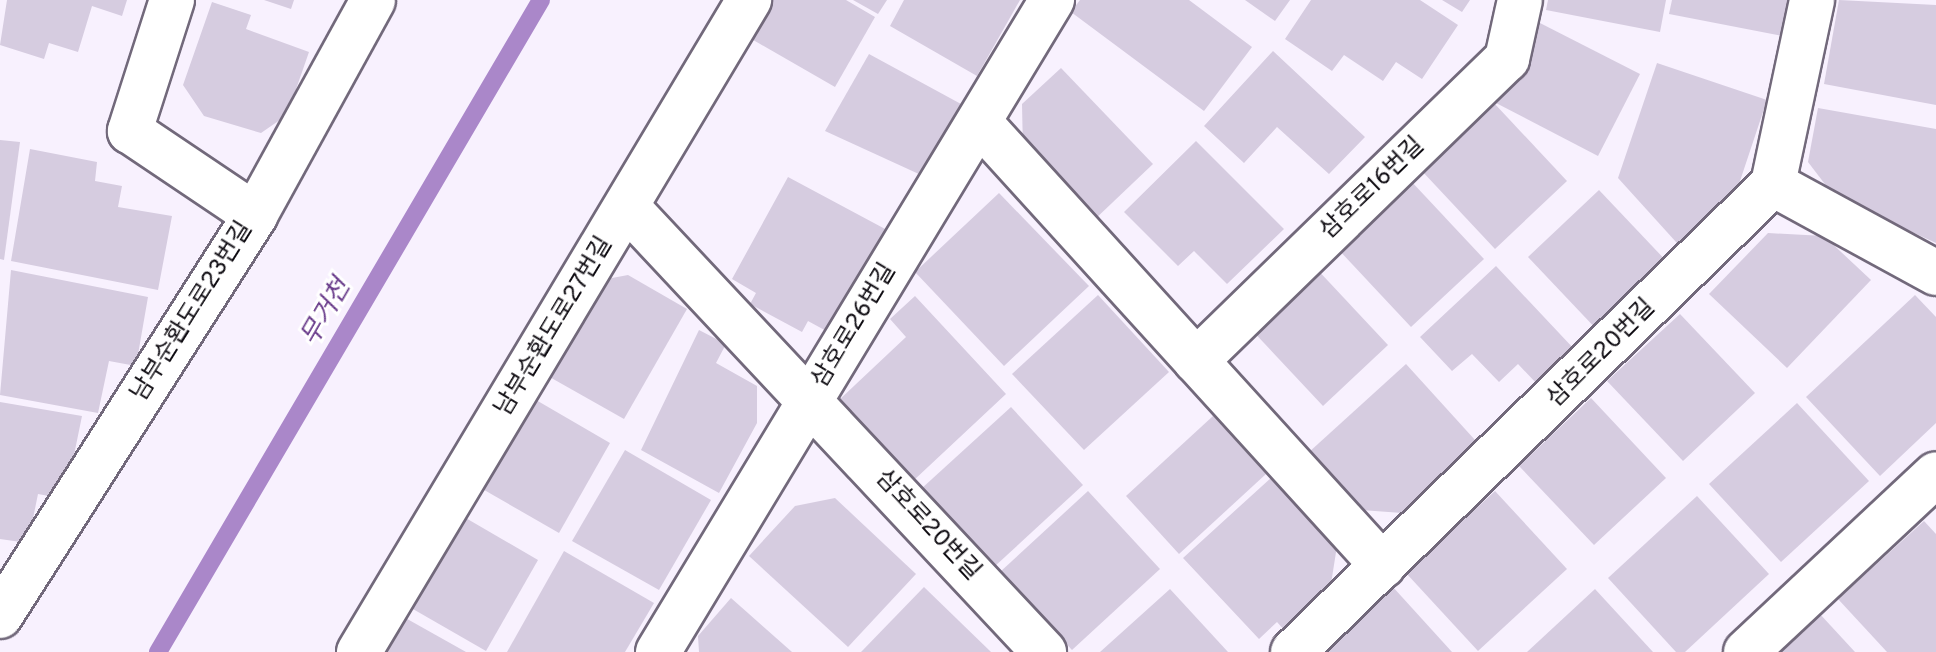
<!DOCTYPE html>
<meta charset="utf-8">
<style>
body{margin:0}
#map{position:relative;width:1936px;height:652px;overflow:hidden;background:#f8f1fe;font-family:Overpass,"Noto Sans KR",sans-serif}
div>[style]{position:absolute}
.stream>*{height:18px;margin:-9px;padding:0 9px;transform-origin:9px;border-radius:9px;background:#aa87c9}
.building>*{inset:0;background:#d6cce0}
.roads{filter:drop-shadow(2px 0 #72697b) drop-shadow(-2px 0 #72697b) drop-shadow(0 2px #72697b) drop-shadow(0 -2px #72697b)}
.minor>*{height:44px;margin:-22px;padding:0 22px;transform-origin:22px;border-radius:22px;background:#fff}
span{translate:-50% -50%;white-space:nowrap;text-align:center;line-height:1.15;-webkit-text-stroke:6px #fff;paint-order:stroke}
.street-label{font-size:24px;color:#100d13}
.water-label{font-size:26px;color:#683a8a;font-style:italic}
</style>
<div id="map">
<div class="stream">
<div style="left:158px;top:652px;width:756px;rotate:-59.57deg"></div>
</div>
<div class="building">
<div style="clip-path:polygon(7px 0,127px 0,122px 16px,92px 6px,78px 52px,49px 43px,44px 59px,0 45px)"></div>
<div style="clip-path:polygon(264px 0,294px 0,291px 9px)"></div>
<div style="clip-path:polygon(770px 0,846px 0,875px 17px,835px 87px,748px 37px)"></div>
<div style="clip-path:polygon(853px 0,887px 0,878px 14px)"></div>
<div style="clip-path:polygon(904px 0,1020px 0,977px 76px,890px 26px)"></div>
<div style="clip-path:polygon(1080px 0,1189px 0,1252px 47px,1204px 111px,1071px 12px)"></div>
<div style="clip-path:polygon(1245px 0,1290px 0,1275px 21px)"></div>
<div style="clip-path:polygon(1311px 0,1420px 0,1458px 25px,1422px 79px,1396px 62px,1383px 81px,1344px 55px,1332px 71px,1285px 39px)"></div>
<div style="clip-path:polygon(1442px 0,1470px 0,1462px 12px)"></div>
<div style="clip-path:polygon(1548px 0,1666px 0,1660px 32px,1546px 10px)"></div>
<div style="clip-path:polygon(1672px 0,1791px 0,1783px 36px,1669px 14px)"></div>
<div style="clip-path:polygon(1839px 0,1936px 5px,1936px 105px,1824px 84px)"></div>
<div style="clip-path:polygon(212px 2px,251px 15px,246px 29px,309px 52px,287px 115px,261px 133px,204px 116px,183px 85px)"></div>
<div style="clip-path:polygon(1538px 22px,1640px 74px,1598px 156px,1496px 103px)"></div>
<div style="clip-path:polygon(1273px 51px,1365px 137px,1329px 174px,1277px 127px,1244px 163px,1204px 126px)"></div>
<div style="clip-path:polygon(869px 54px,961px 104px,921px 175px,825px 131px)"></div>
<div style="clip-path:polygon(1657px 63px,1767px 100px,1729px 214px,1686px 253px,1618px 178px)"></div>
<div style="clip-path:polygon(1061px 68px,1153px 164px,1092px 222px,1023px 151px,1022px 104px)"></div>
<div style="clip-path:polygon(1493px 102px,1567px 181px,1495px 249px,1421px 170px)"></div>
<div style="clip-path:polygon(1818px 108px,1936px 129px,1936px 243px,1834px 196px,1808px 162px)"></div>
<div style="clip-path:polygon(0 140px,20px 142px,4px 260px,0 259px)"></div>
<div style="clip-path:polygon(1196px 141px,1284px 229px,1227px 284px,1194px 251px,1178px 266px,1124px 212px)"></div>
<div style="clip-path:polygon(30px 149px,97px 162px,95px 181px,122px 186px,118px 207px,172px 216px,158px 290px,11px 261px)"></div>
<div style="clip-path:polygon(788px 177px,887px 230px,830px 333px,808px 321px,802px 332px,750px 304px,756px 293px,732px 279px)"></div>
<div style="clip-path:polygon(1410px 180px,1484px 259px,1411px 327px,1337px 248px)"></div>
<div style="clip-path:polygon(1599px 190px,1671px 266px,1600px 333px,1528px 257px)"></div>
<div style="clip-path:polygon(999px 193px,1089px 286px,1004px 366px,915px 272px)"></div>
<div style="clip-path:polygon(1768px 233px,1824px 236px,1871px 280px,1787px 368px,1709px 294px)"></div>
<div style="clip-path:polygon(1314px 266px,1388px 345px,1323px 406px,1249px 327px)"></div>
<div style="clip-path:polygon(1496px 266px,1575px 350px,1538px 385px,1518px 364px,1499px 382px,1472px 354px,1452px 371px,1420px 337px)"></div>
<div style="clip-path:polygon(11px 270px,148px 297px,136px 366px,109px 361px,98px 413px,0 395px)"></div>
<div style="clip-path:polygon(628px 275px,687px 309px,624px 419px,539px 371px,596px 281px)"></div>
<div style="clip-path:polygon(1098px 295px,1169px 372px,1084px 450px,1012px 374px)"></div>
<div style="clip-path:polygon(1915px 295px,1936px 317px,1936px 423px,1880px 476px,1806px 397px)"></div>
<div style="clip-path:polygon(915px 296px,1006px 394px,913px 481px,838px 401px,906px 337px,890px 319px)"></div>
<div style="clip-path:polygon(1680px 314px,1755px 393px,1683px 461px,1607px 381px)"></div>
<div style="clip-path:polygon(699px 330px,726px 344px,716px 363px,757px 386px,757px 423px,719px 493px,641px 450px)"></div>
<div style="clip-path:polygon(1406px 364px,1485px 451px,1416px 514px,1361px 510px,1308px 453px)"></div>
<div style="clip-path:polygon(524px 393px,610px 443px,559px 533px,472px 483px)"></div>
<div style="clip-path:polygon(1591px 398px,1666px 478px,1594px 545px,1519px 466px)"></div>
<div style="clip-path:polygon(0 402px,82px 416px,65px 499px,38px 494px,28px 543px,0 539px)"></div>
<div style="clip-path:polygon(1797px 403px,1869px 481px,1781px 562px,1709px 484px)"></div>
<div style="clip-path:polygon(1011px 407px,1083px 485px,994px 567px,921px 489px)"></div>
<div style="clip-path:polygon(1213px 416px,1266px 474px,1179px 554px,1126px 496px)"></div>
<div style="clip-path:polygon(625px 450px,711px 500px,659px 590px,572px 541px)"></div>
<div style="clip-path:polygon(1273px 476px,1337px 546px,1330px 590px,1285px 631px,1277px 622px,1259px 639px,1183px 558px)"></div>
<div style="clip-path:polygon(1088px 491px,1160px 569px,1072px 650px,1000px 572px)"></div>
<div style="clip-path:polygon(1495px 491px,1567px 569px,1478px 651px,1406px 573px)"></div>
<div style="clip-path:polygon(1697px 496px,1769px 574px,1685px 652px,1676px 652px,1608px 578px)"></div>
<div style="clip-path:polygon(835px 498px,916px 574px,848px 647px,749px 556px,795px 506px)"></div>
<div style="clip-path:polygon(452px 510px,538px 560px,486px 651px,399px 601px)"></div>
<div style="clip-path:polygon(1924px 521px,1936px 534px,1936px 652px,1887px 652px,1838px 599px)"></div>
<div style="clip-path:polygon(564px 551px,654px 603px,625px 652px,507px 652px)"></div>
<div style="clip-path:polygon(1392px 586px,1452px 652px,1321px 652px)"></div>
<div style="clip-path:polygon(924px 587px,991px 652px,861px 652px)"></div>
<div style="clip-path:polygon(1170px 589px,1228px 652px,1100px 652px)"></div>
<div style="clip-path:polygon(1595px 589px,1653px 652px,1527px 652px)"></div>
<div style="clip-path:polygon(731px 598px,792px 652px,699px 652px,698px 636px)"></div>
<div style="clip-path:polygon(393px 611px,466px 652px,370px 652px)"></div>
<div style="clip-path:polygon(1819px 613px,1855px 652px,1776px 652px)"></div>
</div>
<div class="roads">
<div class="minor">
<div style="left:172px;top:0;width:138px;rotate:107.8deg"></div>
<div style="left:130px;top:131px;width:151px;rotate:33.9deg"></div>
<div style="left:979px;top:122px;width:600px;rotate:47.7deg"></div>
<div style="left:1773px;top:184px;width:186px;rotate:28.6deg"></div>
<div style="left:627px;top:207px;width:610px;rotate:46.86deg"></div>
<div style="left:1196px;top:361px;width:434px;rotate:-44.2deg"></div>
<div style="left:1507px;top:59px;width:60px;rotate:-77.6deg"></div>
<div style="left:0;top:616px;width:475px;rotate:-57.5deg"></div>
<div style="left:255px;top:215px;width:245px;rotate:-61.2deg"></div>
<div style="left:359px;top:652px;width:760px;rotate:-59.11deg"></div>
<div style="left:658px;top:652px;width:762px;rotate:-58.86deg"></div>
<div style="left:1293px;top:652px;width:670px;rotate:-44.27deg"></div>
<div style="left:1773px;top:184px;width:188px;rotate:-78deg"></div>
<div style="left:1746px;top:652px;width:260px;rotate:-43.1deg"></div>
</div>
</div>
<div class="street-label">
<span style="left:1373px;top:189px;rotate:-44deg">삼호로16번길</span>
<span style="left:193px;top:312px;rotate:-58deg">남부순환도로23번길</span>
<span style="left:855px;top:326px;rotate:-59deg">삼호로26번길</span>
<span style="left:555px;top:327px;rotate:-59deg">남부순환도로27번길</span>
<span style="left:1602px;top:354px;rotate:-45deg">삼호로20번길</span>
<span style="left:927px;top:526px;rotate:47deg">삼호로20번길</span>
</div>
<div class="water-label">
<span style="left:327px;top:313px;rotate:-60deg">무거천</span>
</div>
</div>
